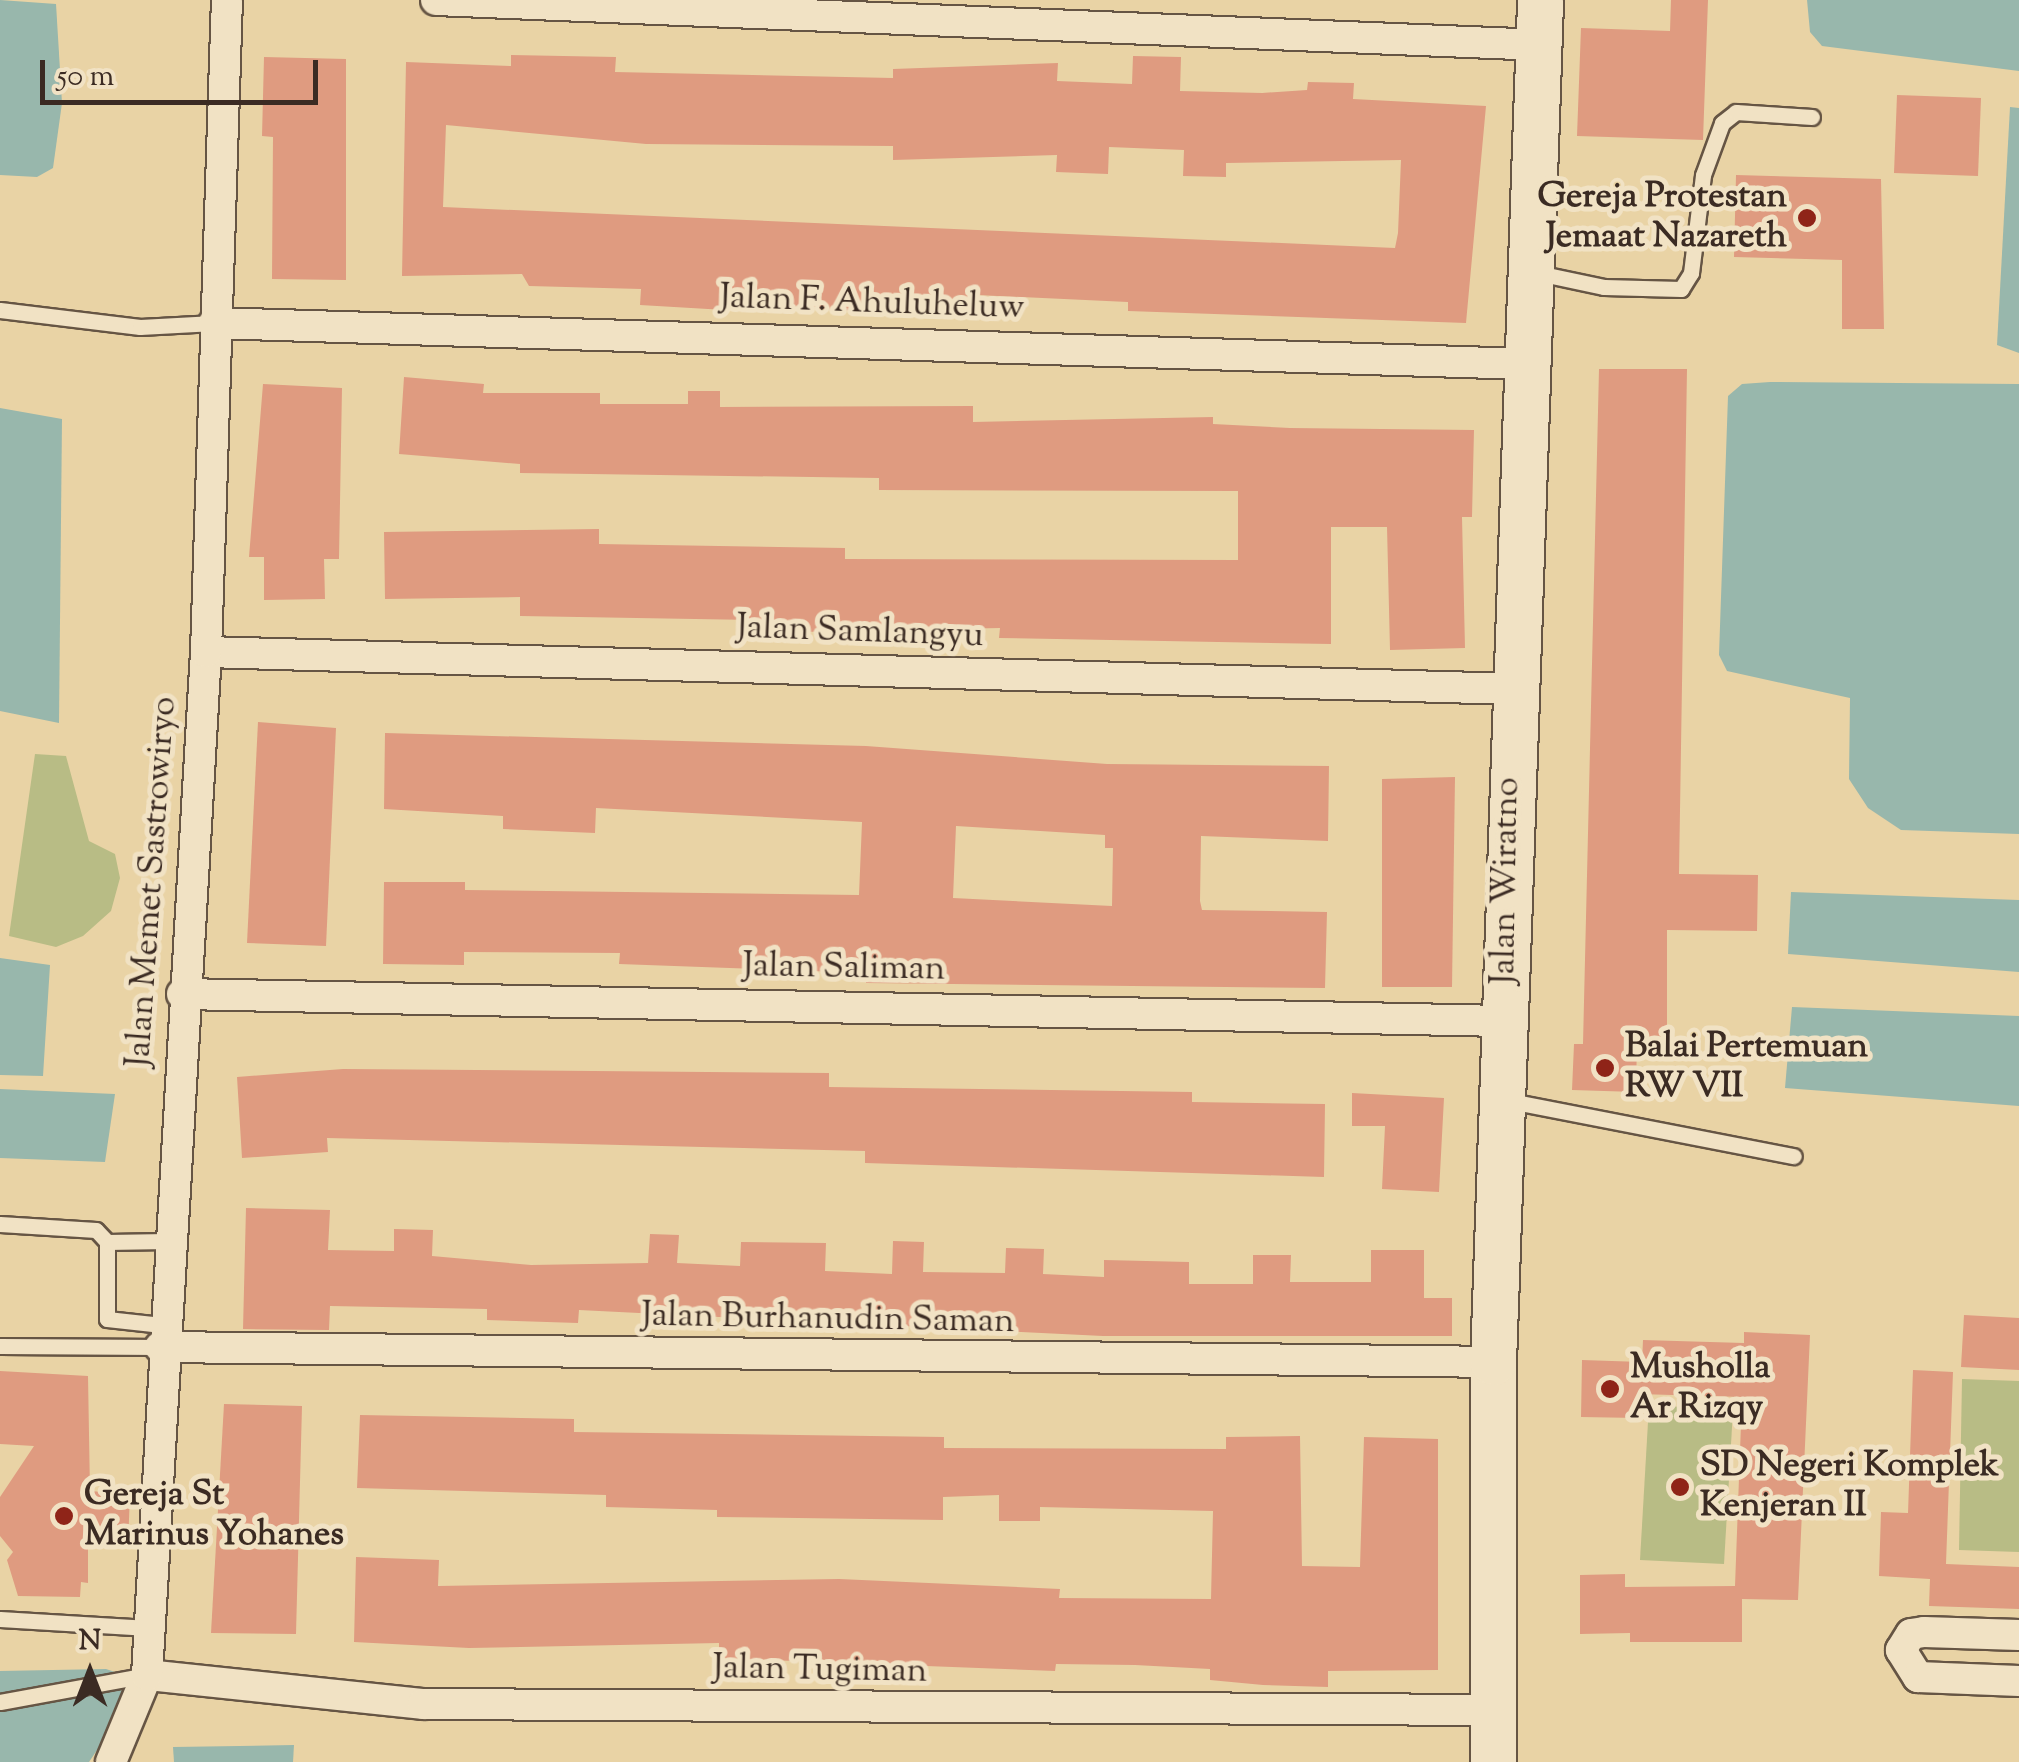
<!DOCTYPE html>
<style>
body{margin:0}
#map{position:relative;width:2019px;height:1762px;overflow:hidden;background:#e9d3a5;font-family:"Sorts Mill Goudy",serif}
div>[style]{position:absolute}
.green>*{inset:0;background:#b8bc85}
.water>*{inset:0;background:#98b7ac}
.building>*{inset:0;background:#df9b80}
.roads{filter:drop-shadow(2px 0 #654) drop-shadow(-2px 0 #654) drop-shadow(0 2px #654) drop-shadow(0 -2px #654)}
.service>*{height:15px;margin:-7.5px;padding:0 7.5px;transform-origin:7.5px;border-radius:7.5px;background:#f1e2c4}
.minor>*{height:30px;margin:-15px;padding:0 15px;transform-origin:15px;border-radius:15px;background:#f1e2c4}
.secondary>*{height:45px;margin:-22.5px;padding:0 22.5px;transform-origin:22.5px;border-radius:22.5px;background:#f1e2c4}
.dots>*{width:28px;height:28px;translate:-50% -50%;box-sizing:border-box;border:5px solid #f1e2c4;border-radius:50%}
span{translate:-50% -50%;white-space:nowrap;text-align:center;line-height:1.15;-webkit-text-stroke:10px #f1e2c4;paint-order:stroke}
.poi-label{font-size:35px;color:#3b2b23;font-weight:700}
.right{translate:-100% -50%;text-align:right}
.left{translate:0 -50%;text-align:left}
.street-label{font-size:35px;color:#3b2b23}
.north{position:absolute;left:40px;top:1622px;width:100px;height:100px;-webkit-text-stroke:8px #f1e2c4;paint-order:stroke;rotate:0deg;font-size:28px;font-weight:700;line-height:40px;text-align:center;color:#3b2b23}
.north::after{content:'';display:block;margin:auto;width:35px;height:45px;background:#3b2b23;clip-path:polygon(50% 0,100% 100%,50% 72%,0 100%)}
.scale{position:absolute;left:40px;top:60px;width:278px;height:45px;box-sizing:border-box;border:5px solid #3b2b23;border-top:0;padding-left:12px;font-size:30px;line-height:35px;white-space:nowrap;color:#3b2b23;-webkit-text-stroke:8px #f1e2c4;paint-order:stroke}
</style>
<div id="map">
<div class="green">
<div style="clip-path:polygon(35px 754px,66px 756px,89px 841px,115px 854px,120px 878px,111px 911px,83px 936px,56px 947px,9px 936px)"></div>
<div style="clip-path:polygon(1962px 1379px,2019px 1381px,2019px 1552px,1959px 1550px)"></div>
<div style="clip-path:polygon(1649px 1405px,1733px 1410px,1724px 1564px,1640px 1560px)"></div>
</div>
<div class="water">
<div style="clip-path:polygon(0 0,56px 4px,62px 103px,53px 168px,37px 177px,0 175px)"></div>
<div style="clip-path:polygon(1807px 0,2019px 0,2019px 71px,1822px 46px,1810px 32px)"></div>
<div style="clip-path:polygon(2010px 107px,2019px 108px,2019px 353px,1997px 345px)"></div>
<div style="clip-path:polygon(1770px 382px,2019px 384px,2019px 834px,1901px 830px,1868px 808px,1849px 779px,1850px 698px,1727px 671px,1719px 655px,1728px 396px,1742px 384px)"></div>
<div style="clip-path:polygon(0 408px,62px 419px,59px 723px,0 711px)"></div>
<div style="clip-path:polygon(1791px 892px,2019px 900px,2019px 972px,1788px 954px)"></div>
<div style="clip-path:polygon(0 958px,50px 965px,43px 1076px,0 1075px)"></div>
<div style="clip-path:polygon(1792px 1007px,2019px 1016px,2019px 1106px,1785px 1088px)"></div>
<div style="clip-path:polygon(0 1089px,115px 1094px,105px 1162px,0 1158px)"></div>
<div style="clip-path:polygon(106px 1669px,127px 1676px,120px 1716px,89px 1762px,0 1762px,0 1671px)"></div>
<div style="clip-path:polygon(294px 1745px,293px 1762px,174px 1762px,173px 1747px)"></div>
</div>
<div class="building">
<div style="clip-path:polygon(1671px 0,1708px 0,1703px 140px,1577px 136px,1581px 28px,1670px 31px)"></div>
<div style="clip-path:polygon(evenodd,511px 55px,616px 57px,615px 72px,893px 78px,893px 69px,1058px 63px,1057px 81px,1132px 84px,1133px 56px,1181px 57px,1180px 91px,1262px 93px,1307px 90px,1308px 82px,1354px 83px,1353px 99px,1486px 106px,1466px 323px,1128px 311px,1128px 302px,977px 295px,977px 306px,855px 311px,726px 303px,725px 310px,640px 305px,641px 289px,529px 286px,522px 274px,402px 276px,406px 62px,511px 66px,511px 55px,446px 125px,646px 144px,893px 146px,893px 160px,1057px 155px,1056px 172px,1108px 174px,1109px 147px,1184px 150px,1183px 176px,1226px 177px,1226px 163px,1401px 160px,1398px 233px,1395px 248px,443px 207px,446px 125px)"></div>
<div style="clip-path:polygon(264px 57px,346px 59px,346px 280px,272px 279px,273px 137px,262px 136px)"></div>
<div style="clip-path:polygon(1897px 95px,1981px 98px,1978px 176px,1894px 173px)"></div>
<div style="clip-path:polygon(1736px 175px,1881px 179px,1884px 329px,1842px 329px,1842px 260px,1734px 257px)"></div>
<div style="clip-path:polygon(1599px 369px,1687px 369px,1679px 874px,1758px 875px,1757px 931px,1667px 930px,1667px 1038px,1637px 1038px,1636px 1092px,1572px 1090px,1574px 1044px,1583px 1044px)"></div>
<div style="clip-path:polygon(404px 377px,484px 384px,483px 393px,600px 393px,600px 404px,688px 404px,688px 391px,720px 391px,720px 407px,973px 406px,973px 422px,1213px 417px,1213px 424px,1290px 428px,1474px 430px,1472px 517px,1462px 517px,1465px 648px,1390px 650px,1387px 527px,1331px 527px,1331px 644px,999px 638px,1000px 628px,752px 633px,753px 620px,520px 616px,520px 597px,385px 599px,384px 532px,599px 529px,599px 544px,845px 548px,845px 559px,1238px 560px,1238px 491px,879px 490px,879px 478px,520px 473px,520px 464px,399px 454px)"></div>
<div style="clip-path:polygon(263px 384px,342px 388px,339px 559px,324px 559px,325px 599px,264px 600px,264px 557px,249px 557px)"></div>
<div style="clip-path:polygon(258px 722px,336px 728px,326px 946px,247px 943px)"></div>
<div style="clip-path:polygon(evenodd,385px 733px,866px 746px,1107px 764px,1329px 766px,1328px 841px,1201px 836px,1200px 901px,1202px 910px,1327px 912px,1325px 988px,866px 983px,866px 973px,619px 964px,620px 953px,464px 952px,464px 965px,383px 964px,384px 882px,465px 882px,465px 890px,859px 895px,862px 822px,596px 808px,595px 833px,503px 829px,503px 816px,384px 809px,385px 733px,956px 826px,1105px 835px,1105px 848px,1113px 848px,1112px 906px,953px 898px,956px 826px)"></div>
<div style="clip-path:polygon(1455px 777px,1452px 987px,1382px 987px,1382px 779px)"></div>
<div style="clip-path:polygon(343px 1069px,829px 1073px,829px 1087px,1192px 1092px,1192px 1102px,1325px 1104px,1324px 1177px,865px 1163px,865px 1151px,327px 1138px,328px 1152px,242px 1158px,237px 1077px)"></div>
<div style="clip-path:polygon(1352px 1093px,1444px 1098px,1439px 1192px,1382px 1189px,1385px 1126px,1352px 1126px)"></div>
<div style="clip-path:polygon(246px 1208px,330px 1210px,328px 1250px,394px 1251px,394px 1229px,433px 1230px,432px 1256px,531px 1265px,648px 1263px,650px 1234px,679px 1235px,677px 1263px,740px 1266px,741px 1242px,826px 1243px,825px 1271px,892px 1274px,893px 1241px,924px 1242px,923px 1272px,1005px 1273px,1006px 1248px,1044px 1249px,1043px 1274px,1104px 1277px,1104px 1260px,1189px 1262px,1189px 1284px,1253px 1284px,1253px 1255px,1291px 1255px,1290px 1282px,1371px 1282px,1371px 1250px,1424px 1250px,1424px 1298px,1452px 1298px,1452px 1336px,1103px 1336px,579px 1310px,578px 1323px,487px 1320px,487px 1309px,330px 1306px,329px 1330px,243px 1329px)"></div>
<div style="clip-path:polygon(1964px 1315px,2019px 1318px,2019px 1370px,1961px 1367px)"></div>
<div style="clip-path:polygon(1744px 1332px,1810px 1335px,1798px 1600px,1742px 1599px,1742px 1642px,1630px 1642px,1630px 1633px,1580px 1634px,1580px 1575px,1625px 1574px,1625px 1587px,1735px 1586px,1742px 1397px,1638px 1394px,1638px 1418px,1581px 1417px,1582px 1360px,1642px 1362px,1643px 1340px,1744px 1343px)"></div>
<div style="clip-path:polygon(1913px 1370px,1953px 1372px,1946px 1564px,2019px 1567px,2019px 1609px,1929px 1606px,1930px 1579px,1879px 1576px,1881px 1512px,1908px 1513px)"></div>
<div style="clip-path:polygon(0 1371px,88px 1376px,90px 1491px,130px 1494px,128px 1545px,88px 1544px,88px 1583px,81px 1582px,80px 1597px,18px 1596px,7px 1560px,13px 1552px,0 1536px,0 1497px,34px 1446px,0 1444px)"></div>
<div style="clip-path:polygon(224px 1404px,302px 1406px,296px 1634px,211px 1633px)"></div>
<div style="clip-path:polygon(360px 1415px,574px 1419px,574px 1432px,944px 1437px,944px 1448px,1226px 1449px,1226px 1437px,1300px 1436px,1302px 1566px,1360px 1567px,1364px 1437px,1438px 1439px,1438px 1670px,1328px 1671px,1328px 1687px,1263px 1685px,1210px 1680px,1210px 1669px,1135px 1665px,1056px 1664px,1055px 1671px,719px 1658px,719px 1643px,469px 1648px,354px 1642px,356px 1557px,439px 1560px,438px 1586px,839px 1579px,1060px 1589px,1059px 1598px,1211px 1599px,1213px 1511px,1040px 1507px,1040px 1521px,999px 1521px,999px 1495px,943px 1497px,943px 1520px,717px 1517px,717px 1510px,606px 1507px,606px 1495px,357px 1488px)"></div>
</div>
<div class="roads">
<div class="service">
<div style="left:1533px;top:272px;width:73px;rotate:11.9deg"></div>
<div style="left:1604px;top:287px;width:77px;rotate:1.5deg"></div>
<div style="left:1681px;top:289px;width:19px;rotate:-58deg"></div>
<div style="left:1691px;top:273px;width:99px;rotate:-83deg"></div>
<div style="left:1703px;top:175px;width:55px;rotate:-69.9deg"></div>
<div style="left:1722px;top:123px;width:18px;rotate:-38deg"></div>
<div style="left:1736px;top:112px;width:76px;rotate:3.8deg"></div>
<div style="left:0;top:310px;width:141px;rotate:6.9deg"></div>
<div style="left:140px;top:327px;width:74px;rotate:-3.1deg"></div>
<div style="left:1505px;top:1100px;width:294px;rotate:11deg"></div>
<div style="left:0;top:1224px;width:96px;rotate:3.6deg"></div>
<div style="left:96px;top:1230px;width:16px;rotate:47deg"></div>
<div style="left:107px;top:1242px;width:77px;rotate:90deg"></div>
<div style="left:107px;top:1319px;width:55px;rotate:6.2deg"></div>
<div style="left:107px;top:1242px;width:60px;rotate:-1deg"></div>
<div style="left:0;top:1346px;width:160px;rotate:0.4deg"></div>
<div style="left:0;top:1619px;width:149px;rotate:3.5deg"></div>
<div style="left:0;top:1702px;width:149px;rotate:-10.4deg"></div>
</div>
<div class="minor">
<div style="left:436px;top:0;width:1105px;rotate:2.33deg"></div>
<div style="left:214px;top:323px;width:1314px;rotate:1.79deg"></div>
<div style="left:206px;top:652px;width:1307px;rotate:1.62deg"></div>
<div style="left:182px;top:994px;width:1322px;rotate:1.17deg"></div>
<div style="left:160px;top:1347px;width:1333px;rotate:0.64deg"></div>
<div style="left:2019px;top:1635px;width:95px;rotate:-178.2deg"></div>
<div style="left:1924px;top:1632px;width:13px;rotate:171deg"></div>
<div style="left:1911px;top:1634px;width:19px;rotate:122deg"></div>
<div style="left:1901px;top:1650px;width:32px;rotate:58deg"></div>
<div style="left:1918px;top:1677px;width:101px;rotate:2.3deg"></div>
<div style="left:147px;top:1675px;width:278px;rotate:6deg"></div>
<div style="left:423px;top:1704px;width:1071px;rotate:0.32deg"></div>
<div style="left:111px;top:1762px;width:94px;rotate:-67.5deg"></div>
<div style="left:147px;top:1675px;width:1025px;rotate:-86.7deg"></div>
<div style="left:206px;top:652px;width:652px;rotate:-88.16deg"></div>
</div>
<div class="secondary">
<div style="left:1493px;top:1762px;width:400px;rotate:-90deg"></div>
<div style="left:1493px;top:1362px;width:1363px;rotate:-88.02deg"></div>
</div>
</div>
<div class="dots">
<div style="left:1807px;top:218px;background:#8f2418"></div>
<div style="left:1605px;top:1068px;background:#8f2418"></div>
<div style="left:1610px;top:1389px;background:#8f2418"></div>
<div style="left:1680px;top:1487px;background:#8f2418"></div>
<div style="left:64px;top:1516px;background:#8f2418"></div>
</div>
<div class="poi-label">
<span class="right" style="left:1787px;top:218px">Gereja Protestan<br>Jemaat Nazareth</span>
<span class="left" style="left:1625px;top:1068px">Balai Pertemuan<br>RW VII</span>
<span class="left" style="left:1630px;top:1389px">Musholla<br>Ar Rizqy</span>
<span class="left" style="left:1700px;top:1487px">SD Negeri Komplek<br>Kenjeran II</span>
<span class="left" style="left:84px;top:1516px">Gereja St<br>Marinus Yohanes</span>
</div>
<div class="street-label">
<span style="left:872px;top:304px;rotate:2deg">Jalan F. Ahuluheluw</span>
<span style="left:860px;top:633px;rotate:2deg">Jalan Samlangyu</span>
<span style="left:1507px;top:881px;rotate:-89deg">Jalan Wiratno</span>
<span style="left:153px;top:882px;rotate:-86deg">Jalan Memet Sastrowiryo</span>
<span style="left:844px;top:969px;rotate:1deg">Jalan Saliman</span>
<span style="left:828px;top:1320px;rotate:1deg">Jalan Burhanudin Saman</span>
<span style="left:820px;top:1671px;rotate:1deg">Jalan Tugiman</span>
</div>
<div class="north">N</div>
<div class="scale">50 m</div>
</div>
